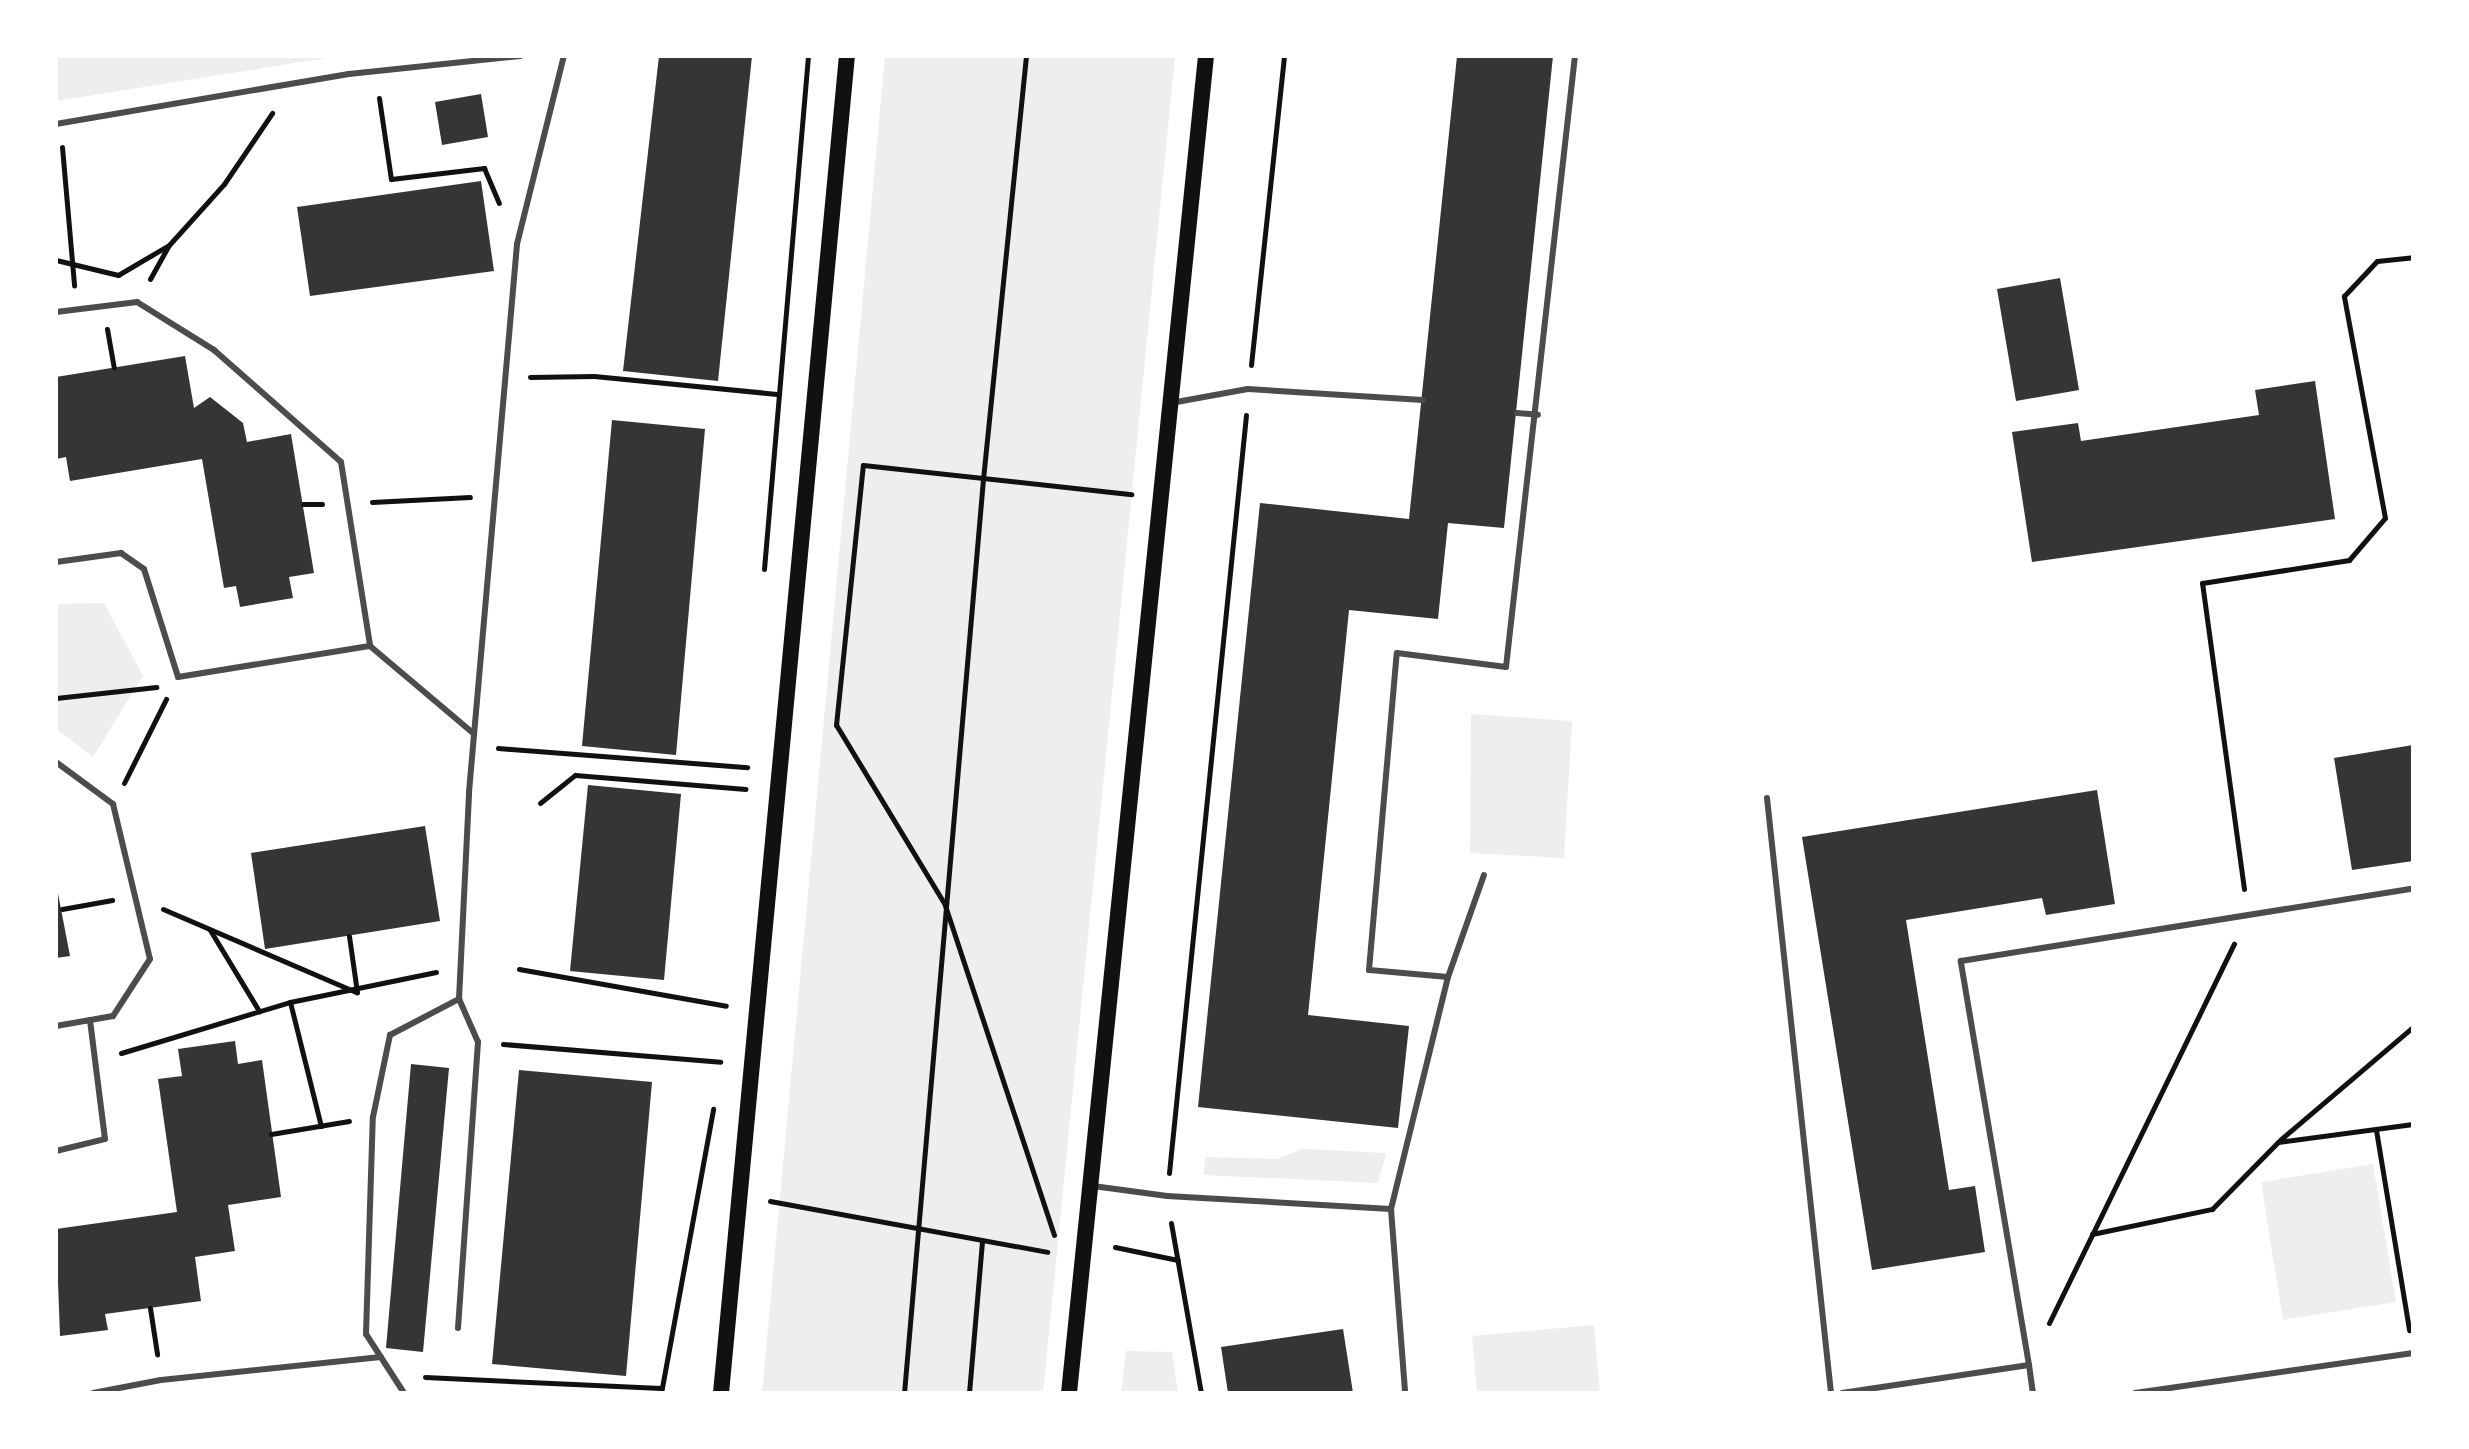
<!DOCTYPE html>
<style>
body{margin:0}
#map{position:relative;width:2469px;height:1449px;overflow:hidden;background:#fff;font-family:"Source Sans 3",sans-serif}
div>[style]{position:absolute}
.green>*{inset:0;background:#eee}
.building>*{inset:0;background:#353535}
.path>*{height:5px;margin:-2.5px;padding:0 2.5px;transform-origin:2.5px;border-radius:2.5px;background:#111}
.service>*{height:6px;margin:-3px;padding:0 3px;transform-origin:3px;border-radius:3px;background:#4c4c4c}
.secondary>*{height:16px;margin:-8px;padding:0 8px;transform-origin:8px;border-radius:8px;background:#111}
span{translate:-50% -50%;white-space:nowrap;text-align:center;line-height:1.15;-webkit-text-stroke:8px #fff;paint-order:stroke}
.frame{position:absolute;inset:0;border:58px solid #fff;pointer-events:none}
</style>
<div id="map">
<div class="green">
<div style="clip-path:polygon(56px 56px,339px 56px,56px 101px)"></div>
<div style="clip-path:polygon(885px 56px,1175px 56px,1043px 1393px,762px 1393px)"></div>
<div style="clip-path:polygon(104px 603px,143px 676px,93px 757px,56px 729px,56px 604px)"></div>
<div style="clip-path:polygon(1471px 714px,1572px 721px,1564px 858px,1470px 853px)"></div>
<div style="clip-path:polygon(1302px 1149px,1386px 1153px,1378px 1183px,1204px 1175px,1205px 1157px,1277px 1159px)"></div>
<div style="clip-path:polygon(2373px 1164px,2396px 1302px,2283px 1320px,2261px 1182px)"></div>
<div style="clip-path:polygon(1594px 1325px,1600px 1393px,1477px 1393px,1472px 1336px)"></div>
<div style="clip-path:polygon(1126px 1351px,1172px 1352px,1178px 1393px,1121px 1393px)"></div>
</div>
<div class="building">
<div style="clip-path:polygon(659px 56px,752px 56px,718px 381px,623px 371px)"></div>
<div style="clip-path:polygon(1457px 56px,1553px 56px,1504px 528px,1448px 523px,1438px 619px,1349px 610px,1308px 1015px,1409px 1026px,1398px 1128px,1198px 1107px,1260px 503px,1409px 519px)"></div>
<div style="clip-path:polygon(481px 94px,488px 137px,442px 145px,435px 102px)"></div>
<div style="clip-path:polygon(481px 181px,494px 271px,310px 296px,297px 207px)"></div>
<div style="clip-path:polygon(2060px 278px,2079px 390px,2016px 401px,1997px 289px)"></div>
<div style="clip-path:polygon(185px 356px,194px 408px,210px 397px,243px 423px,247px 442px,291px 434px,314px 573px,289px 577px,293px 598px,240px 607px,236px 586px,224px 588px,202px 459px,70px 481px,66px 457px,56px 459px,56px 377px)"></div>
<div style="clip-path:polygon(2315px 381px,2335px 519px,2032px 562px,2012px 432px,2078px 423px,2081px 441px,2259px 415px,2255px 390px)"></div>
<div style="clip-path:polygon(612px 420px,705px 429px,676px 755px,582px 746px)"></div>
<div style="clip-path:polygon(2413px 745px,2413px 861px,2352px 870px,2334px 758px)"></div>
<div style="clip-path:polygon(588px 785px,681px 794px,664px 980px,570px 971px)"></div>
<div style="clip-path:polygon(2097px 790px,2115px 904px,2046px 915px,2042px 898px,1906px 920px,1949px 1190px,1975px 1186px,1985px 1252px,1872px 1270px,1802px 837px)"></div>
<div style="clip-path:polygon(425px 826px,440px 921px,265px 949px,251px 853px)"></div>
<div style="clip-path:polygon(56px 883px,70px 956px,56px 958px)"></div>
<div style="clip-path:polygon(235px 1041px,238px 1064px,262px 1060px,281px 1197px,228px 1205px,235px 1251px,195px 1257px,201px 1301px,105px 1314px,108px 1330px,60px 1336px,56px 1229px,177px 1212px,158px 1079px,182px 1076px,178px 1049px)"></div>
<div style="clip-path:polygon(411px 1064px,449px 1068px,423px 1352px,386px 1348px)"></div>
<div style="clip-path:polygon(519px 1070px,652px 1082px,626px 1376px,492px 1364px)"></div>
<div style="clip-path:polygon(1343px 1329px,1353px 1393px,1228px 1393px,1221px 1347px)"></div>
</div>
<div class="path">
<div style="left:379px;top:98px;width:82px;rotate:81.6deg"></div>
<div style="left:391px;top:179px;width:94px;rotate:-6.7deg"></div>
<div style="left:484px;top:168px;width:38px;rotate:67deg"></div>
<div style="left:62px;top:147px;width:139px;rotate:85deg"></div>
<div style="left:56px;top:260px;width:64px;rotate:13.6deg"></div>
<div style="left:118px;top:275px;width:59px;rotate:-30.5deg"></div>
<div style="left:169px;top:245px;width:82px;rotate:-48deg"></div>
<div style="left:224px;top:184px;width:86px;rotate:-55.9deg"></div>
<div style="left:150px;top:279px;width:38px;rotate:-61deg"></div>
<div style="left:107px;top:329px;width:39px;rotate:80deg"></div>
<div style="left:1251px;top:365px;width:311px;rotate:-83.9deg"></div>
<div style="left:530px;top:377px;width:64px;rotate:-0.9deg"></div>
<div style="left:594px;top:376px;width:186px;rotate:5.6deg"></div>
<div style="left:372px;top:502px;width:98px;rotate:-2.9deg"></div>
<div style="left:303px;top:504px;width:19px"></div>
<div style="left:764px;top:569px;width:515px;rotate:-85.1deg"></div>
<div style="left:56px;top:698px;width:101px;rotate:-6.3deg"></div>
<div style="left:498px;top:748px;width:250px;rotate:4.4deg"></div>
<div style="left:124px;top:783px;width:94px;rotate:-63.4deg"></div>
<div style="left:540px;top:803px;width:45px;rotate:-38.7deg"></div>
<div style="left:575px;top:775px;width:171px;rotate:4.7deg"></div>
<div style="left:2244px;top:889px;width:309px;rotate:-97.8deg"></div>
<div style="left:2202px;top:583px;width:149px;rotate:-8.9deg"></div>
<div style="left:2349px;top:560px;width:55px;rotate:-49.4deg"></div>
<div style="left:2385px;top:518px;width:226px;rotate:-100.5deg"></div>
<div style="left:2344px;top:296px;width:48px;rotate:-46.7deg"></div>
<div style="left:2377px;top:261px;width:36px;rotate:-6deg"></div>
<div style="left:62px;top:909px;width:51px;rotate:-10.2deg"></div>
<div style="left:163px;top:909px;width:210px;rotate:23.3deg"></div>
<div style="left:210px;top:930px;width:95px;rotate:58.8deg"></div>
<div style="left:349px;top:936px;width:57px;rotate:81.9deg"></div>
<div style="left:519px;top:969px;width:210px;rotate:10.1deg"></div>
<div style="left:290px;top:1002px;width:128px;rotate:76deg"></div>
<div style="left:503px;top:1044px;width:218px;rotate:4.7deg"></div>
<div style="left:121px;top:1053px;width:177px;rotate:-16.8deg"></div>
<div style="left:290px;top:1002px;width:149px;rotate:-11.6deg"></div>
<div style="left:2376px;top:1130px;width:203px;rotate:80.6deg"></div>
<div style="left:271px;top:1134px;width:79px;rotate:-9.5deg"></div>
<div style="left:2280px;top:1140px;width:175px;rotate:-40.4deg"></div>
<div style="left:1169px;top:1173px;width:762px;rotate:-84.2deg"></div>
<div style="left:770px;top:1201px;width:282px;rotate:10.4deg"></div>
<div style="left:1171px;top:1223px;width:173px;rotate:80deg"></div>
<div style="left:2092px;top:1234px;width:123px;rotate:-11.8deg"></div>
<div style="left:2212px;top:1209px;width:94px;rotate:-45.4deg"></div>
<div style="left:2278px;top:1142px;width:136px;rotate:-7.6deg"></div>
<div style="left:1054px;top:1235px;width:350px;rotate:-108.3deg"></div>
<div style="left:944px;top:903px;width:208px;rotate:-121.2deg"></div>
<div style="left:836px;top:725px;width:261px;rotate:-84.1deg"></div>
<div style="left:863px;top:465px;width:270px;rotate:6.2deg"></div>
<div style="left:1115px;top:1247px;width:64px;rotate:11.7deg"></div>
<div style="left:150px;top:1308px;width:47px;rotate:81.3deg"></div>
<div style="left:2049px;top:1323px;width:422px;rotate:-64deg"></div>
<div style="left:425px;top:1377px;width:236px;rotate:2.7deg"></div>
<div style="left:661px;top:1393px;width:289px;rotate:-79.6deg"></div>
<div style="left:904px;top:1393px;width:917px;rotate:-85.06deg"></div>
<div style="left:983px;top:479px;width:425px;rotate:-84.2deg"></div>
<div style="left:969px;top:1393px;width:152px;rotate:-85.1deg"></div>
</div>
<div class="service">
<div style="left:56px;top:124px;width:297px;rotate:-9.7deg"></div>
<div style="left:349px;top:74px;width:172px;rotate:-6deg"></div>
<div style="left:56px;top:312px;width:82px;rotate:-7deg"></div>
<div style="left:137px;top:302px;width:91px;rotate:31.9deg"></div>
<div style="left:214px;top:350px;width:169px;rotate:41.4deg"></div>
<div style="left:341px;top:462px;width:186px;rotate:81deg"></div>
<div style="left:1171px;top:403px;width:78px;rotate:-10.3deg"></div>
<div style="left:1248px;top:389px;width:175px;rotate:3.6deg"></div>
<div style="left:1517px;top:413px;width:21px;rotate:5deg"></div>
<div style="left:56px;top:562px;width:66px;rotate:-7.9deg"></div>
<div style="left:121px;top:553px;width:28px;rotate:35deg"></div>
<div style="left:144px;top:569px;width:113px;rotate:72.5deg"></div>
<div style="left:178px;top:677px;width:194px;rotate:-9.2deg"></div>
<div style="left:370px;top:646px;width:136px;rotate:40.2deg"></div>
<div style="left:56px;top:762px;width:71px;rotate:36.4deg"></div>
<div style="left:113px;top:804px;width:159px;rotate:76.6deg"></div>
<div style="left:150px;top:959px;width:68px;rotate:123deg"></div>
<div style="left:113px;top:1016px;width:58px;rotate:170deg"></div>
<div style="left:1767px;top:798px;width:598px;rotate:83.86deg"></div>
<div style="left:1448px;top:977px;width:79px;rotate:-174.9deg"></div>
<div style="left:1369px;top:970px;width:318px;rotate:-85deg"></div>
<div style="left:1397px;top:653px;width:110px;rotate:7.3deg"></div>
<div style="left:1506px;top:667px;width:615px;rotate:-83.56deg"></div>
<div style="left:56px;top:1151px;width:50px;rotate:-13.8deg"></div>
<div style="left:105px;top:1139px;width:120px;rotate:-97.2deg"></div>
<div style="left:1093px;top:1186px;width:75px;rotate:7.7deg"></div>
<div style="left:1167px;top:1196px;width:224px;rotate:3.3deg"></div>
<div style="left:1391px;top:1209px;width:185px;rotate:85.6deg"></div>
<div style="left:1391px;top:1209px;width:239px;rotate:-76.2deg"></div>
<div style="left:1448px;top:977px;width:108px;rotate:-70.6deg"></div>
<div style="left:458px;top:1328px;width:287px;rotate:-86deg"></div>
<div style="left:478px;top:1042px;width:47px;rotate:-113.8deg"></div>
<div style="left:2029px;top:1365px;width:410px;rotate:-99.6deg"></div>
<div style="left:1961px;top:961px;width:458px;rotate:-9.1deg"></div>
<div style="left:93px;top:1393px;width:69px;rotate:-10.8deg"></div>
<div style="left:161px;top:1380px;width:221px;rotate:-6deg"></div>
<div style="left:404px;top:1393px;width:70px;rotate:-122.8deg"></div>
<div style="left:366px;top:1334px;width:217px;rotate:-88.2deg"></div>
<div style="left:373px;top:1117px;width:84px;rotate:-78.3deg"></div>
<div style="left:390px;top:1035px;width:78px;rotate:-27.6deg"></div>
<div style="left:459px;top:999px;width:207px;rotate:-87.2deg"></div>
<div style="left:469px;top:792px;width:550px;rotate:-84.99deg"></div>
<div style="left:517px;top:244px;width:194px;rotate:-76deg"></div>
<div style="left:1842px;top:1393px;width:189px;rotate:-8.5deg"></div>
<div style="left:2029px;top:1365px;width:28px;rotate:82deg"></div>
<div style="left:2135px;top:1393px;width:281px;rotate:-8.2deg"></div>
</div>
<div class="secondary">
<div style="left:721px;top:1393px;width:1343px;rotate:-84.62deg"></div>
<div style="left:1069px;top:1393px;width:1344px;rotate:-84.15deg"></div>
</div>
<div class="frame"></div>
</div>
